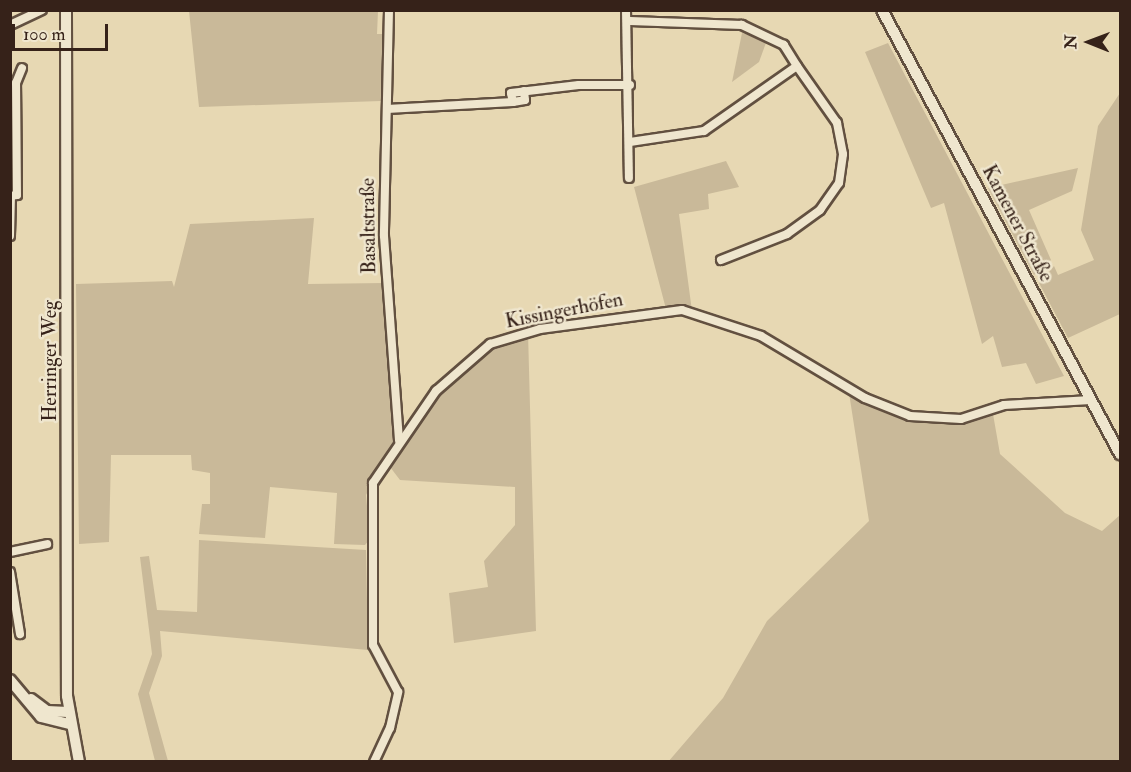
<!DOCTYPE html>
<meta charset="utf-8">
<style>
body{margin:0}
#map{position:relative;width:1131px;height:772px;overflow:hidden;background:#e7d8b3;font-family:"IM FELL Double Pica",serif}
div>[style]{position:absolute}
.green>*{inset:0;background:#c9b999}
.roads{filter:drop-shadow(2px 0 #625040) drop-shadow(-2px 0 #625040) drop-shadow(0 2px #625040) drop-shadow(0 -2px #625040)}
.minor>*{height:8px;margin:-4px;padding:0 4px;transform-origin:4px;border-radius:4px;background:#efe6ce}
.secondary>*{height:10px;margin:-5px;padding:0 5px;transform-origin:5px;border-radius:5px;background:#efe6ce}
span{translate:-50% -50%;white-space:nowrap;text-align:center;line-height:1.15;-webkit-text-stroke:5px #efe6ce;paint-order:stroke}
.street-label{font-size:20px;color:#362219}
.frame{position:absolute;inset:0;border:12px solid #362219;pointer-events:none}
.north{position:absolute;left:1059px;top:12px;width:60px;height:60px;-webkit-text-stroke:4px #efe6ce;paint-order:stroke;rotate:271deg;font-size:16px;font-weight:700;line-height:24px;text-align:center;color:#362219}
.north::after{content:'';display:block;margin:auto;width:21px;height:27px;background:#362219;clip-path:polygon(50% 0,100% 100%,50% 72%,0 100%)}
.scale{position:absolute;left:12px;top:24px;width:96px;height:27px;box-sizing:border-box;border:3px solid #362219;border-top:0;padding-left:8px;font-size:18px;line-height:21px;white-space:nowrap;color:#362219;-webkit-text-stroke:4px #efe6ce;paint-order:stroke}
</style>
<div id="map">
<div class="green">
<div style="clip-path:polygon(189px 11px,378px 11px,377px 34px,383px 34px,381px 101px,199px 107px)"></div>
<div style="clip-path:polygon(742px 33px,767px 40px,759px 62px,732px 82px)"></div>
<div style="clip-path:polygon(888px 43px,1064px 376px,1036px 384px,1026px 363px,1002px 367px,993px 336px,982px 344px,944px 203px,931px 208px,865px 52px)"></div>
<div style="clip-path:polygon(1120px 93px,1120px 314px,1068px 338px,1039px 283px,1054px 266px,1058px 275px,1094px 260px,1081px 230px,1098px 126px)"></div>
<div style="clip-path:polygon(726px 161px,739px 187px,708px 194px,709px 209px,679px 214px,692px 311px,666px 309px,634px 187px)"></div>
<div style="clip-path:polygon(1078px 168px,1072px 191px,1029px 210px,1051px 260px,1034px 275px,988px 188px)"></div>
<div style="clip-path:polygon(314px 218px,308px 284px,384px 283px,395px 439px,366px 495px,370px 539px,365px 545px,334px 544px,337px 493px,270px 487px,265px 538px,199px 534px,202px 504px,210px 504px,210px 473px,192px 470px,191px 455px,111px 455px,109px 542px,79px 544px,76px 284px,172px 281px,174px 287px,190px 224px)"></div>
<div style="clip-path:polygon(528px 332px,536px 631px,454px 643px,449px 593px,488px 587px,484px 561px,515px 525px,515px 487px,400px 480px,387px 463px,458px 367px,480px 349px)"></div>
<div style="clip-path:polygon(849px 393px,905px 417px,958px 422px,993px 414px,1000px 454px,1065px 513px,1102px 531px,1120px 515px,1120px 761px,668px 762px,723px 698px,767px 621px,869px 521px)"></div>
<div style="clip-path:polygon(199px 540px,366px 550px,368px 650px,160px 631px,162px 656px,149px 693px,168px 761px,155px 761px,138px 694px,152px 654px,140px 557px,149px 556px,157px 610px,197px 612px)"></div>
</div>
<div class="roads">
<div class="minor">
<div style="left:389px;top:10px;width:226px;rotate:91.3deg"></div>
<div style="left:384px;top:236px;width:205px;rotate:85.8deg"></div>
<div style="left:626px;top:10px;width:168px;rotate:89deg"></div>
<div style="left:10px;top:25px;width:35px;rotate:-25deg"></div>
<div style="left:513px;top:102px;width:12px;rotate:-9deg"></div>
<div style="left:525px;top:100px;width:9px;rotate:-96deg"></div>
<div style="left:387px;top:109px;width:126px;rotate:-3.2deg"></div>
<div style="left:513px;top:102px;width:9px;rotate:-103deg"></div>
<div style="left:511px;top:93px;width:68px;rotate:-6.7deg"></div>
<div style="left:579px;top:85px;width:51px"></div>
<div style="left:630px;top:142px;width:75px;rotate:-8.5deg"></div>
<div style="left:704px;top:131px;width:113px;rotate:-35deg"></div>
<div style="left:797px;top:66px;width:25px;rotate:-122deg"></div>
<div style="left:784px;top:45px;width:47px;rotate:-154.5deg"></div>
<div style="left:742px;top:25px;width:112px;rotate:-178deg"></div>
<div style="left:10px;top:196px;width:7px;rotate:-8deg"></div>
<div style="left:17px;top:195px;width:112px;rotate:-90.5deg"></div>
<div style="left:16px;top:83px;width:16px;rotate:-68deg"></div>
<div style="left:10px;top:236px;width:40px;rotate:-88.6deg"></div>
<div style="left:721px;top:260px;width:71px;rotate:-21.5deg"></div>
<div style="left:787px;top:234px;width:41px;rotate:-36deg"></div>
<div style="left:820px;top:210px;width:33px;rotate:-55deg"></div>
<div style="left:839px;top:183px;width:29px;rotate:-82deg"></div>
<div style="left:843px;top:154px;width:32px;rotate:-101deg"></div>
<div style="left:837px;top:123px;width:70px;rotate:-125.1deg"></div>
<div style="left:10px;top:552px;width:38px;rotate:-12deg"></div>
<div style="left:10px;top:572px;width:63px;rotate:80.8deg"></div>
<div style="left:374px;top:762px;width:38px;rotate:-65deg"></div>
<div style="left:390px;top:728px;width:37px;rotate:-77deg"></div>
<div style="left:398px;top:692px;width:53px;rotate:-118deg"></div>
<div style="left:373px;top:645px;width:162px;rotate:-90deg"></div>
<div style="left:373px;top:483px;width:112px;rotate:-55.6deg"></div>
<div style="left:436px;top:391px;width:72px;rotate:-41deg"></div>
<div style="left:490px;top:344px;width:52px;rotate:-16.7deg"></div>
<div style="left:540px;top:329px;width:143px;rotate:-7.6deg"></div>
<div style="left:682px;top:310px;width:83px;rotate:18.2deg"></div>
<div style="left:761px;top:336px;width:121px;rotate:30.8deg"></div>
<div style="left:865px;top:398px;width:48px;rotate:21.8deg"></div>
<div style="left:910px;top:416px;width:51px;rotate:3.4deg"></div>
<div style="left:961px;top:419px;width:45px;rotate:-18deg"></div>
<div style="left:1004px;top:405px;width:87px;rotate:-3.3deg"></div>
</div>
<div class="secondary">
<div style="left:66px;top:10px;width:686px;rotate:89.92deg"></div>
<div style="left:67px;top:696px;width:67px;rotate:79.7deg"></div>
<div style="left:882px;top:10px;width:504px;rotate:61.81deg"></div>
<div style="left:10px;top:680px;width:48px;rotate:50deg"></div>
<div style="left:41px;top:717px;width:30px;rotate:14deg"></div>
<div style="left:31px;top:699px;width:20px;rotate:37deg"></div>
<div style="left:47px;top:711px;width:21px;rotate:3deg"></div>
</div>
</div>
<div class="street-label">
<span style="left:1018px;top:223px;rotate:62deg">Kamener Straße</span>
<span style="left:368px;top:226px;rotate:-91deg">Basaltstraße</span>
<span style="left:564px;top:310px;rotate:-11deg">Kissingerhöfen</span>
<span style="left:49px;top:361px;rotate:-90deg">Herringer Weg</span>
</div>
<div class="frame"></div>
<div class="north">N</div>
<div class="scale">100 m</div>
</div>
